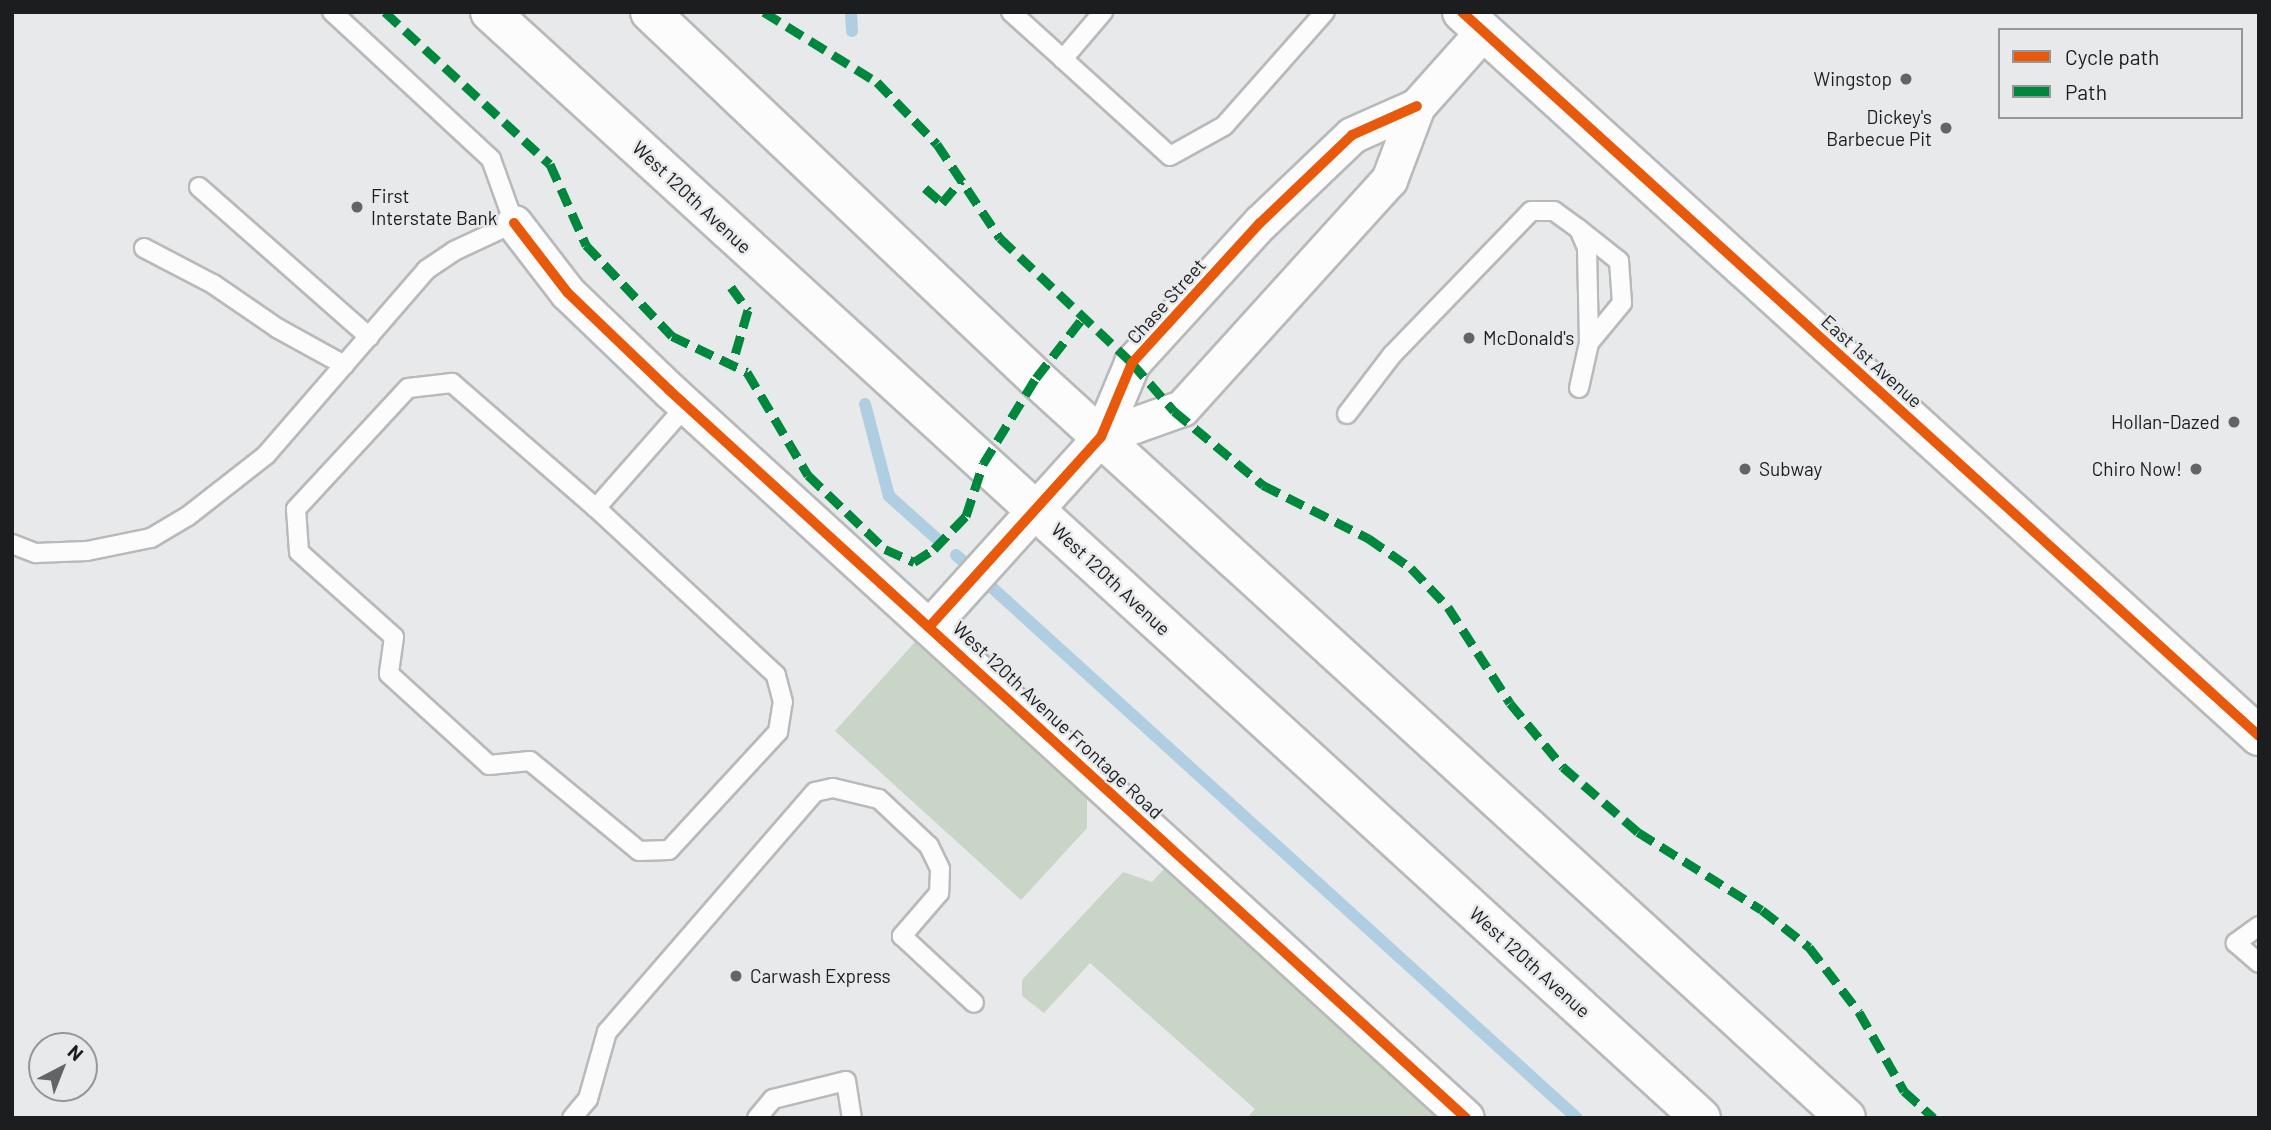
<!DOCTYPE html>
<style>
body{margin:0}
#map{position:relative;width:2271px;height:1130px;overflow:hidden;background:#e8e9ea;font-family:Barlow,sans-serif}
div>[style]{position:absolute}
.green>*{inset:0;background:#c9d5c7}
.stream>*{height:12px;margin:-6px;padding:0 6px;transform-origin:6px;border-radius:6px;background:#afcee2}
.roads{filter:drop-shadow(2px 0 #b9b9ba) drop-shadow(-2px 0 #b9b9ba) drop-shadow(0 2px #b9b9ba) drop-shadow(0 -2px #b9b9ba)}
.lane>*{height:18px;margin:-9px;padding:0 9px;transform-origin:9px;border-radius:9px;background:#fcfcfc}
.street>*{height:35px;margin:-17.5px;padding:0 17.5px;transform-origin:17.5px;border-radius:17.5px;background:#fcfcfc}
.secondary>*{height:38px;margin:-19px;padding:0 19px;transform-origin:19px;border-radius:19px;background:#fcfcfc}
.primary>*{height:38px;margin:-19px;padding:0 19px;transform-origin:19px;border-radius:19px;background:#fcfcfc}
.quiet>*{height:9px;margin-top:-4.5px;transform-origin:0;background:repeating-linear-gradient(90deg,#00873e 0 18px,transparent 0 27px)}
.cycleway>*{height:10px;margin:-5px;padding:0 5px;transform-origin:5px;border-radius:5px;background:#e8590c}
.dots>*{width:19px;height:19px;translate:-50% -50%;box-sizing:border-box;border:4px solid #e7e9eb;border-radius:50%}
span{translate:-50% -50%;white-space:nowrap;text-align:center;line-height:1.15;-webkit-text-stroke:5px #e7e9eb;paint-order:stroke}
.poi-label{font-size:19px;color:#1c1d1e}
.right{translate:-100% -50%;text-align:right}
.left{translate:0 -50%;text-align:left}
.street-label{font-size:19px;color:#1c1d1e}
.frame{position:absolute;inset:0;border:14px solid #1c1d1e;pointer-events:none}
.legend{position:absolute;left:1998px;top:28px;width:245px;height:91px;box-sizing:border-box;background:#e7e9eb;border:2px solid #969799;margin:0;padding:9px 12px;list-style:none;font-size:21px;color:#1c1d1e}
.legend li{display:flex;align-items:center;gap:14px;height:35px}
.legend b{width:35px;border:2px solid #969799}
.north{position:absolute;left:28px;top:1032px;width:70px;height:70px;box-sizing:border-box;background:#e7e9eb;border:2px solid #969799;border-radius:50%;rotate:42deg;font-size:19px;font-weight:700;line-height:28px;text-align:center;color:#1c1d1e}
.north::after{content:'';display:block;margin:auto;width:24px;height:32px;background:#636465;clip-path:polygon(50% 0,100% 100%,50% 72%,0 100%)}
</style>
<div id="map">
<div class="green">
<div style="clip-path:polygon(915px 642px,1087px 799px,1087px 828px,1021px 900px,835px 731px)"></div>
<div style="clip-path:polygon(1165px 868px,1334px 1023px,1437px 1118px,1247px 1118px,1255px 1109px,1090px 963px,1044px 1013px,1022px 996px,1022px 980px,1123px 872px,1152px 882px)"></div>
</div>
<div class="stream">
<div style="left:851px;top:12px;width:19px;rotate:87deg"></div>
<div style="left:865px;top:404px;width:95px;rotate:75.4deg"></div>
<div style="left:889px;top:496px;width:63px;rotate:41.8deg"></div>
<div style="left:956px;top:555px;width:838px;rotate:42.2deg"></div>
</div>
<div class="roads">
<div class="lane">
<div style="left:1011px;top:12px;width:70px;rotate:42.1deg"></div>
<div style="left:1103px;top:12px;width:62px;rotate:130.4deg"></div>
<div style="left:1063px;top:59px;width:144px;rotate:42.2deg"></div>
<div style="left:1170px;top:156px;width:62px;rotate:-29.1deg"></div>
<div style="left:1224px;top:126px;width:152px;rotate:-48.5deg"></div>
<div style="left:199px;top:187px;width:227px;rotate:41.4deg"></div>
<div style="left:1580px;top:230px;width:50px;rotate:38.5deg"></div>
<div style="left:1619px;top:261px;width:42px;rotate:85.9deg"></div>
<div style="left:1622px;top:303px;width:52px;rotate:129.5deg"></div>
<div style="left:144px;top:248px;width:78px;rotate:27.6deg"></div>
<div style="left:213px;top:284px;width:78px;rotate:34.5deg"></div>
<div style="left:277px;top:328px;width:77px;rotate:28.9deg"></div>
<div style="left:1347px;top:414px;width:74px;rotate:-52.7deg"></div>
<div style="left:1392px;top:355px;width:200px;rotate:-46deg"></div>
<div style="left:1531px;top:211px;width:23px"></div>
<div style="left:1554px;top:211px;width:31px;rotate:36deg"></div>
<div style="left:1579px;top:229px;width:21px;rotate:67deg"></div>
<div style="left:1587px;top:248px;width:95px;rotate:88.8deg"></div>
<div style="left:1589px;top:343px;width:46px;rotate:102.5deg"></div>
<div style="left:596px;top:508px;width:191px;rotate:-139deg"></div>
<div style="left:452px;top:383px;width:44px;rotate:173.5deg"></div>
<div style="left:408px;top:388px;width:165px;rotate:132.8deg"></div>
<div style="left:296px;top:509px;width:43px;rotate:86deg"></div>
<div style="left:299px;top:552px;width:127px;rotate:41.8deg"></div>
<div style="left:394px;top:637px;width:37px;rotate:98deg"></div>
<div style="left:389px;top:674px;width:135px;rotate:42.3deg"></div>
<div style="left:489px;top:765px;width:41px;rotate:-5.6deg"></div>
<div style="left:530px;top:761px;width:141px;rotate:39.5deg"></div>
<div style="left:639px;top:851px;width:30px;rotate:-2deg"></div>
<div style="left:669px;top:850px;width:161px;rotate:-47.3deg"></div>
<div style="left:778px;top:732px;width:30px;rotate:-81deg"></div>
<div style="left:783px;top:702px;width:28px;rotate:-105deg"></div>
<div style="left:776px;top:675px;width:246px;rotate:-137.1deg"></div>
<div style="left:596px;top:508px;width:136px;rotate:-48.6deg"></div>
<div style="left:12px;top:544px;width:26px;rotate:21deg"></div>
<div style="left:36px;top:553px;width:51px;rotate:-2.2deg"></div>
<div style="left:87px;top:551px;width:65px;rotate:-11.5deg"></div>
<div style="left:151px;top:538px;width:43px;rotate:-30.7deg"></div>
<div style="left:188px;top:516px;width:99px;rotate:-38deg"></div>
<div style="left:266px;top:455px;width:245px;rotate:-49.1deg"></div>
<div style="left:426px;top:270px;width:34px;rotate:-34deg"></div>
<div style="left:454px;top:251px;width:66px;rotate:-25deg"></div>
<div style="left:514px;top:223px;width:68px;rotate:-109.8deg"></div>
<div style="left:491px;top:159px;width:217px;rotate:-137.2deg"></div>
<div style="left:2259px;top:926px;width:29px;rotate:144deg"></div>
<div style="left:2236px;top:943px;width:30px;rotate:41deg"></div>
<div style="left:572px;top:1118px;width:25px;rotate:-50deg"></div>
<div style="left:588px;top:1099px;width:70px;rotate:-74.2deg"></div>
<div style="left:607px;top:1032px;width:318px;rotate:-49.1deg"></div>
<div style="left:815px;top:792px;width:18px;rotate:-13deg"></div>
<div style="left:833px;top:788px;width:47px;rotate:13.4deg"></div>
<div style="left:879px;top:799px;width:69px;rotate:43.2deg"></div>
<div style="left:929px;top:846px;width:25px;rotate:64deg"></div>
<div style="left:940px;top:869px;width:24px;rotate:92deg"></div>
<div style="left:939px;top:893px;width:57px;rotate:130.7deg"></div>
<div style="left:902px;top:936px;width:98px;rotate:42.9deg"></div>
<div style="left:757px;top:1118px;width:25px;rotate:-50deg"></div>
<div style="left:773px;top:1099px;width:75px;rotate:-13.9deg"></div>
<div style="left:846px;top:1081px;width:37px;rotate:81deg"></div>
</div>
<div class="street">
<div style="left:514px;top:223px;width:88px;rotate:52.4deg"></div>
<div style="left:568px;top:293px;width:140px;rotate:43.8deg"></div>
<div style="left:669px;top:390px;width:1079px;rotate:42.41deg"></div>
<div style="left:1101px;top:437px;width:86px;rotate:-19.7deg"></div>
<div style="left:1182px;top:408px;width:308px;rotate:-47.8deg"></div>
<div style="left:1389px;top:180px;width:79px;rotate:-69.3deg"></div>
<div style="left:1417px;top:106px;width:99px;rotate:-48.3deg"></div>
<div style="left:930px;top:626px;width:255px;rotate:-47.9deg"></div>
<div style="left:1101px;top:437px;width:80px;rotate:-67.3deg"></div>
<div style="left:1132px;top:363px;width:190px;rotate:-47.6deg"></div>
<div style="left:1260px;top:223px;width:127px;rotate:-43.7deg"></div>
<div style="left:1352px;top:135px;width:71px;rotate:-24deg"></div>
</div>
<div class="secondary">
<div style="left:1462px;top:12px;width:1077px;rotate:42.25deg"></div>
</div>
<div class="primary">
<div style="left:490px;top:12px;width:1640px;rotate:42.41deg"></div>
<div style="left:650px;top:12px;width:532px;rotate:43.48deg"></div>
<div style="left:1036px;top:378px;width:1097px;rotate:42.41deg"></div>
</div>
</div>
<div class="quiet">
<div style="left:385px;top:12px;width:224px;rotate:42.7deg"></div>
<div style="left:550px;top:164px;width:89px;rotate:66deg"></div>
<div style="left:586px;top:245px;width:125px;rotate:46.6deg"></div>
<div style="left:672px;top:336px;width:83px;rotate:25.6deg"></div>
<div style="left:747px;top:372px;width:120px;rotate:59.4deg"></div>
<div style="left:808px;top:475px;width:107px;rotate:43.9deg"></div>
<div style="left:885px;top:549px;width:32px;rotate:24deg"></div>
<div style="left:914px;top:562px;width:24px;rotate:-33deg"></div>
<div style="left:934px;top:549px;width:46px;rotate:-45.9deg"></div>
<div style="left:966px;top:516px;width:55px;rotate:-71.9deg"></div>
<div style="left:983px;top:464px;width:101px;rotate:-58.4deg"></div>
<div style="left:1036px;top:378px;width:75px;rotate:-52.1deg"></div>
<div style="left:764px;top:12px;width:133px;rotate:31.8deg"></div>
<div style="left:877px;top:82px;width:86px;rotate:45.9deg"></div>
<div style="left:937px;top:144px;width:113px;rotate:56.2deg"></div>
<div style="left:1000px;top:238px;width:182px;rotate:43.4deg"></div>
<div style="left:1132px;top:363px;width:64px;rotate:48.8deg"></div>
<div style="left:1174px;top:411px;width:116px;rotate:39.7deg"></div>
<div style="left:1263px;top:485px;width:118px;rotate:26.8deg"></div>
<div style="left:1368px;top:538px;width:52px;rotate:34.9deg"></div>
<div style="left:1411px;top:568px;width:54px;rotate:46.5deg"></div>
<div style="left:1448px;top:607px;width:114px;rotate:57.1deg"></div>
<div style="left:1510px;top:703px;width:83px;rotate:50.4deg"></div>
<div style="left:1563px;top:767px;width:99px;rotate:40.9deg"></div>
<div style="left:1638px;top:832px;width:146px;rotate:32.2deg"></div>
<div style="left:1762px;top:910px;width:60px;rotate:38.2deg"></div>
<div style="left:1809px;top:947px;width:82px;rotate:52.4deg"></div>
<div style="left:1859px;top:1012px;width:91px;rotate:60.3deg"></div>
<div style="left:1904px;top:1091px;width:40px;rotate:42deg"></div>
<div style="left:925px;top:188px;width:23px;rotate:41deg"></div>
<div style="left:942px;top:203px;width:30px;rotate:-50deg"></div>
<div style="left:731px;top:287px;width:29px;rotate:54deg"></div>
<div style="left:748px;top:310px;width:57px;rotate:106.2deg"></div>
</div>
<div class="cycleway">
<div style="left:1462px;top:12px;width:1077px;rotate:42.25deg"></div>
<div style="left:514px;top:223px;width:88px;rotate:52.4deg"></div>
<div style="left:568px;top:293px;width:140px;rotate:43.8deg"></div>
<div style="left:669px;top:390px;width:1079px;rotate:42.41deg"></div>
<div style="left:930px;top:626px;width:255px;rotate:-47.9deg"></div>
<div style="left:1101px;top:437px;width:80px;rotate:-67.3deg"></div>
<div style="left:1132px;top:363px;width:190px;rotate:-47.6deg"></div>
<div style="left:1260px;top:223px;width:127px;rotate:-43.7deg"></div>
<div style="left:1352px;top:135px;width:71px;rotate:-24deg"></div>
</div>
<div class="dots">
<div style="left:1906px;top:79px;background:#636465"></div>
<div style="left:1946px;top:128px;background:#636465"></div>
<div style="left:357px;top:207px;background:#636465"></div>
<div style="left:1469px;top:338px;background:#636465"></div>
<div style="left:2234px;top:422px;background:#636465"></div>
<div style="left:1745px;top:469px;background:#636465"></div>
<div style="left:2196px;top:469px;background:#636465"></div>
<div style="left:736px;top:976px;background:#636465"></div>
</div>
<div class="poi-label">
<span class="right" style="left:1892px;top:79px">Wingstop</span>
<span class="right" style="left:1932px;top:128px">Dickey's<br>Barbecue Pit</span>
<span class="left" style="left:371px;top:207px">First<br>Interstate Bank</span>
<span class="left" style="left:1483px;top:338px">McDonald's</span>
<span class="right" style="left:2220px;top:422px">Hollan-Dazed</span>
<span class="left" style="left:1759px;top:469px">Subway</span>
<span class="right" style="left:2182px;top:469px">Chiro Now!</span>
<span class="left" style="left:750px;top:976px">Carwash Express</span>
</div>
<div class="street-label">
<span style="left:692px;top:197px;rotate:43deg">West 120th Avenue</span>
<span style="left:1166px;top:301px;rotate:-48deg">Chase Street</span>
<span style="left:1872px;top:361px;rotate:42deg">East 1st Avenue</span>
<span style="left:1111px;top:579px;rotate:43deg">West 120th Avenue</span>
<span style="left:1058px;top:720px;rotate:43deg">West 120th Avenue Frontage Road</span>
<span style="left:1530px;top:962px;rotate:42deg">West 120th Avenue</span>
</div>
<div class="frame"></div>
<ul class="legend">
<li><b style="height:9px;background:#e8590c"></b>Cycle path</li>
<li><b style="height:9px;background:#00873e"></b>Path</li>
</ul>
<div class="north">N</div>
</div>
